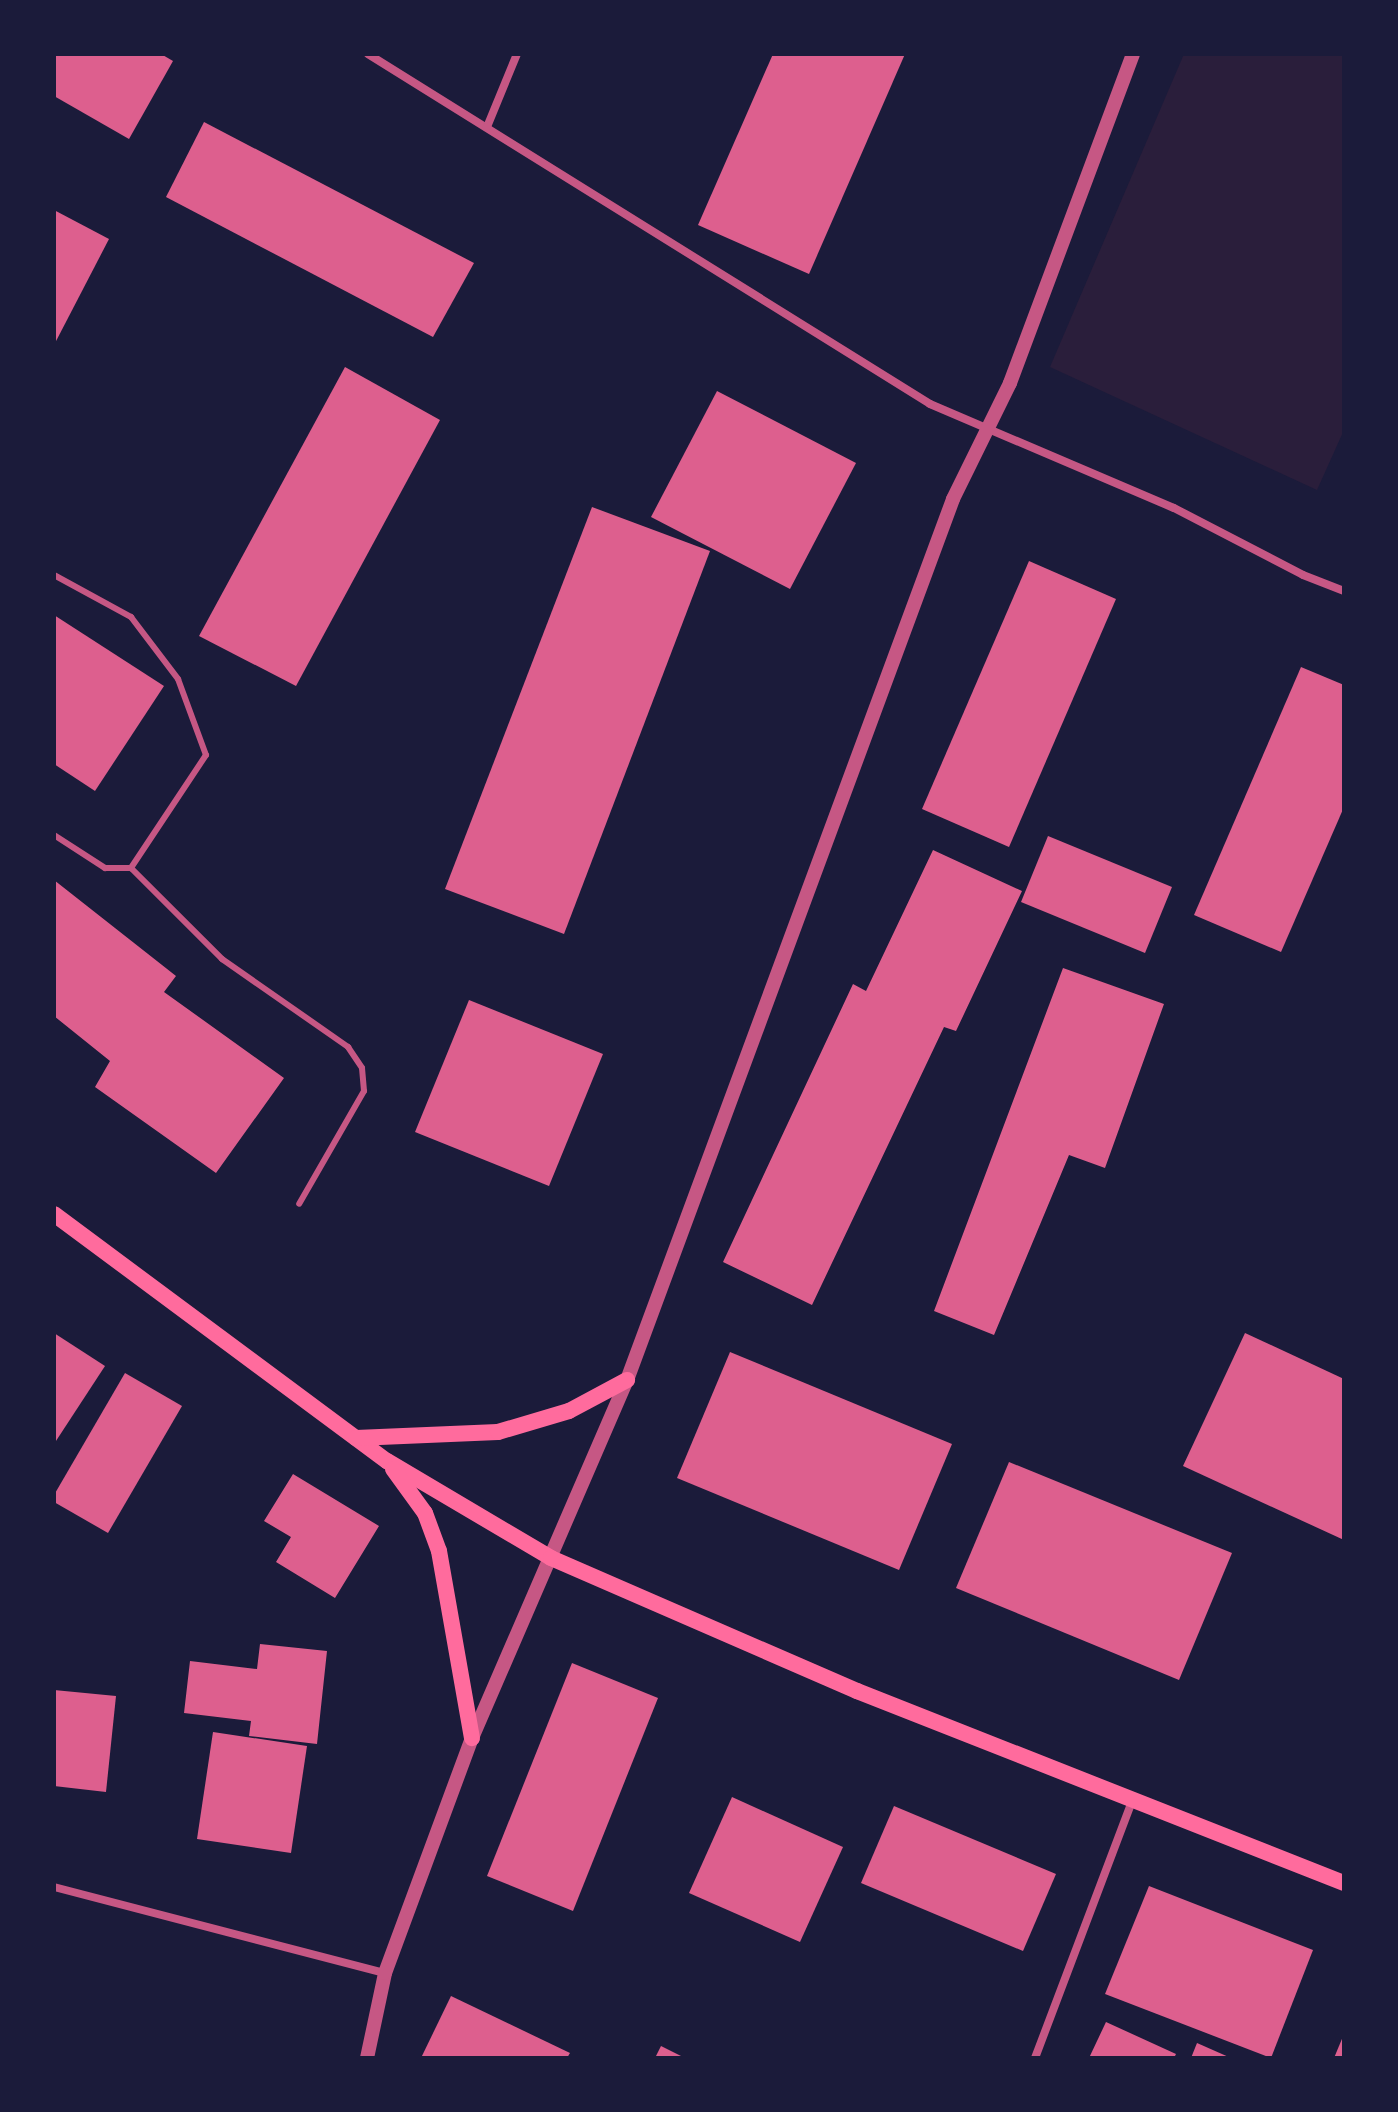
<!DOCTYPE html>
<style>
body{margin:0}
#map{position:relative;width:1398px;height:2112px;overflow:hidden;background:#1b1b3a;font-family:"Noto Sans",sans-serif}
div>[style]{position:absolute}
.green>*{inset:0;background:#2a1e3b}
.building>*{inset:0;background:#dd5f8e}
.service>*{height:6px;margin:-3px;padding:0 3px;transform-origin:3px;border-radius:3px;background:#c65784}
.minor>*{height:8px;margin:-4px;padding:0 4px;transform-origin:4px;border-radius:4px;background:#c65784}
.tertiary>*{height:14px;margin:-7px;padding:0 7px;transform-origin:7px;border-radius:7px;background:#c65784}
.secondary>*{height:16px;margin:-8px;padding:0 8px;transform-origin:8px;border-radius:8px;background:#ff6b9d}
span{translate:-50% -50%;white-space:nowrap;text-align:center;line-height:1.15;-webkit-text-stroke:6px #1b1b3a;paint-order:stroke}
.frame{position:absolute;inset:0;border:56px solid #1b1b3a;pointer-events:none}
</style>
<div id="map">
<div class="green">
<div style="clip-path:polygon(1184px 54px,1344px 54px,1344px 430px,1317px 490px,1050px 367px)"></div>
</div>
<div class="building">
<div style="clip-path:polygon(54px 54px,161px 54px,173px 61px,129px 139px,54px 96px)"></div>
<div style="clip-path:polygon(773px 54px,905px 54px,809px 274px,698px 225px)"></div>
<div style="clip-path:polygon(204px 122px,474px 263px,433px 337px,166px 197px)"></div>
<div style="clip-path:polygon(54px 210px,109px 239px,54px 345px)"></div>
<div style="clip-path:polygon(345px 367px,440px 420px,296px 686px,199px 636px)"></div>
<div style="clip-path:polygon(717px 391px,856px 463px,790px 589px,651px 517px)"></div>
<div style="clip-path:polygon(592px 507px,710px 551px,564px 934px,445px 889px)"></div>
<div style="clip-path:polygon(1029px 561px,1116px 599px,1009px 847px,922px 809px)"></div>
<div style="clip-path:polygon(54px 615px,164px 686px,95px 791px,54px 764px)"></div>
<div style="clip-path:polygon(1301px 667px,1344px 685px,1344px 807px,1281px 952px,1194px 915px)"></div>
<div style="clip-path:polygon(1048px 836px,1172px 887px,1145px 953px,1021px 902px)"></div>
<div style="clip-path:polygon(933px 850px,1022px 891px,956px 1031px,944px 1027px,812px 1305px,723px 1262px,853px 984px,866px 991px)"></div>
<div style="clip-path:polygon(54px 880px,176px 976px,164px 992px,284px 1078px,216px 1173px,95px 1087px,110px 1061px,54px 1016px)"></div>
<div style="clip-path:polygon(1063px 968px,1164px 1004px,1105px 1168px,1069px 1155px,994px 1335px,934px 1311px)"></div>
<div style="clip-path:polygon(469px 1000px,603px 1054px,549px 1186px,415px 1132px)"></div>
<div style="clip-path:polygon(54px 1333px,105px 1366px,54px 1444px)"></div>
<div style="clip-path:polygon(1245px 1333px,1344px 1379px,1344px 1540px,1183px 1466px)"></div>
<div style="clip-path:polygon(730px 1352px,952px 1444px,899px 1570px,677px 1478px)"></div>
<div style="clip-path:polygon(125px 1373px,182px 1406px,108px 1533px,54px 1502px,54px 1495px)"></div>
<div style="clip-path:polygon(1009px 1462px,1232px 1553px,1179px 1680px,956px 1588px)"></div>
<div style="clip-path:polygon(293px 1474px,379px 1526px,335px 1598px,276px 1562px,291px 1537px,264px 1521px)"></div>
<div style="clip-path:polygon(260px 1644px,327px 1651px,317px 1744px,249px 1736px,251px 1721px,184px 1713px,190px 1661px,257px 1669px)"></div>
<div style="clip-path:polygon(572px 1663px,658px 1698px,573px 1911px,487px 1876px)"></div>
<div style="clip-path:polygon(54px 1690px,116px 1696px,106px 1792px,54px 1786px)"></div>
<div style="clip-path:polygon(213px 1732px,307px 1746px,291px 1853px,197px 1839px)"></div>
<div style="clip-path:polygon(732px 1797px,843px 1847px,800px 1942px,689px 1893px)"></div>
<div style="clip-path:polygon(894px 1806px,1056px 1874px,1023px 1951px,861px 1883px)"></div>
<div style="clip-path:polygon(1149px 1886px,1313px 1950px,1271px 2058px,1105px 1994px)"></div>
<div style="clip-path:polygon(451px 1996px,570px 2053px,567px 2058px,421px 2058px)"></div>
<div style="clip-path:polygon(1106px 2022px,1176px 2054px,1174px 2058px,1089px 2058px)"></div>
<div style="clip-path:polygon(1344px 2034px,1344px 2058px,1334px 2058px)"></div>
<div style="clip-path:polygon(1197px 2043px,1231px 2058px,1191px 2058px)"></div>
<div style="clip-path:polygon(661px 2046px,685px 2058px,655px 2058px)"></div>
</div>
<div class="service">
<div style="left:54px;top:575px;width:88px;rotate:28.6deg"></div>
<div style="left:131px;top:617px;width:78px;rotate:52.8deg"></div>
<div style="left:178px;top:679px;width:81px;rotate:69.8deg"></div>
<div style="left:206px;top:755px;width:136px;rotate:123.6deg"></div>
<div style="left:54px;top:835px;width:61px;rotate:32.9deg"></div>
<div style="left:105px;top:868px;width:26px"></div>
<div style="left:131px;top:868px;width:129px;rotate:45deg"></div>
<div style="left:222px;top:959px;width:154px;rotate:34.9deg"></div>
<div style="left:348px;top:1047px;width:25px;rotate:56deg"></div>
<div style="left:362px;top:1068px;width:23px;rotate:85deg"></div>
<div style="left:364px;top:1091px;width:130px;rotate:119.9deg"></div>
</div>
<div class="minor">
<div style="left:368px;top:54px;width:662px;rotate:31.91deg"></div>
<div style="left:930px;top:404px;width:265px;rotate:23.1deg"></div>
<div style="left:1174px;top:508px;width:145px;rotate:27.4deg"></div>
<div style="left:1303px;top:575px;width:44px;rotate:21.3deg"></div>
<div style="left:487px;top:127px;width:79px;rotate:-67.7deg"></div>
<div style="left:54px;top:1887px;width:342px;rotate:14.6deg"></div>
<div style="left:1035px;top:2058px;width:275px;rotate:-69.3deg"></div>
</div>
<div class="tertiary">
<div style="left:367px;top:2058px;width:87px;rotate:-78deg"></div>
<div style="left:385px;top:1973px;width:251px;rotate:-69.7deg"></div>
<div style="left:472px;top:1738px;width:390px;rotate:-66.6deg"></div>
<div style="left:627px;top:1380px;width:939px;rotate:-69.69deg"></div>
<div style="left:953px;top:499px;width:129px;rotate:-63.8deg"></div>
<div style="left:1010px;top:383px;width:351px;rotate:-69.5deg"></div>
</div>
<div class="secondary">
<div style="left:54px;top:1214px;width:415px;rotate:36.6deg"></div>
<div style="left:387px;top:1461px;width:191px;rotate:30.6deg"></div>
<div style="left:551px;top:1558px;width:334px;rotate:23.5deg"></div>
<div style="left:857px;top:1691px;width:523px;rotate:21.52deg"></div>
<div style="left:356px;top:1438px;width:142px;rotate:-2.4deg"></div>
<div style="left:498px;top:1432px;width:74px;rotate:-16.5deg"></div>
<div style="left:569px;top:1411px;width:66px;rotate:-28.1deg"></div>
<div style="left:393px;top:1469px;width:54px;rotate:54deg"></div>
<div style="left:425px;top:1513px;width:40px;rotate:69.8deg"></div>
<div style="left:439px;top:1551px;width:190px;rotate:80deg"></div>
</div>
<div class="frame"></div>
</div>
